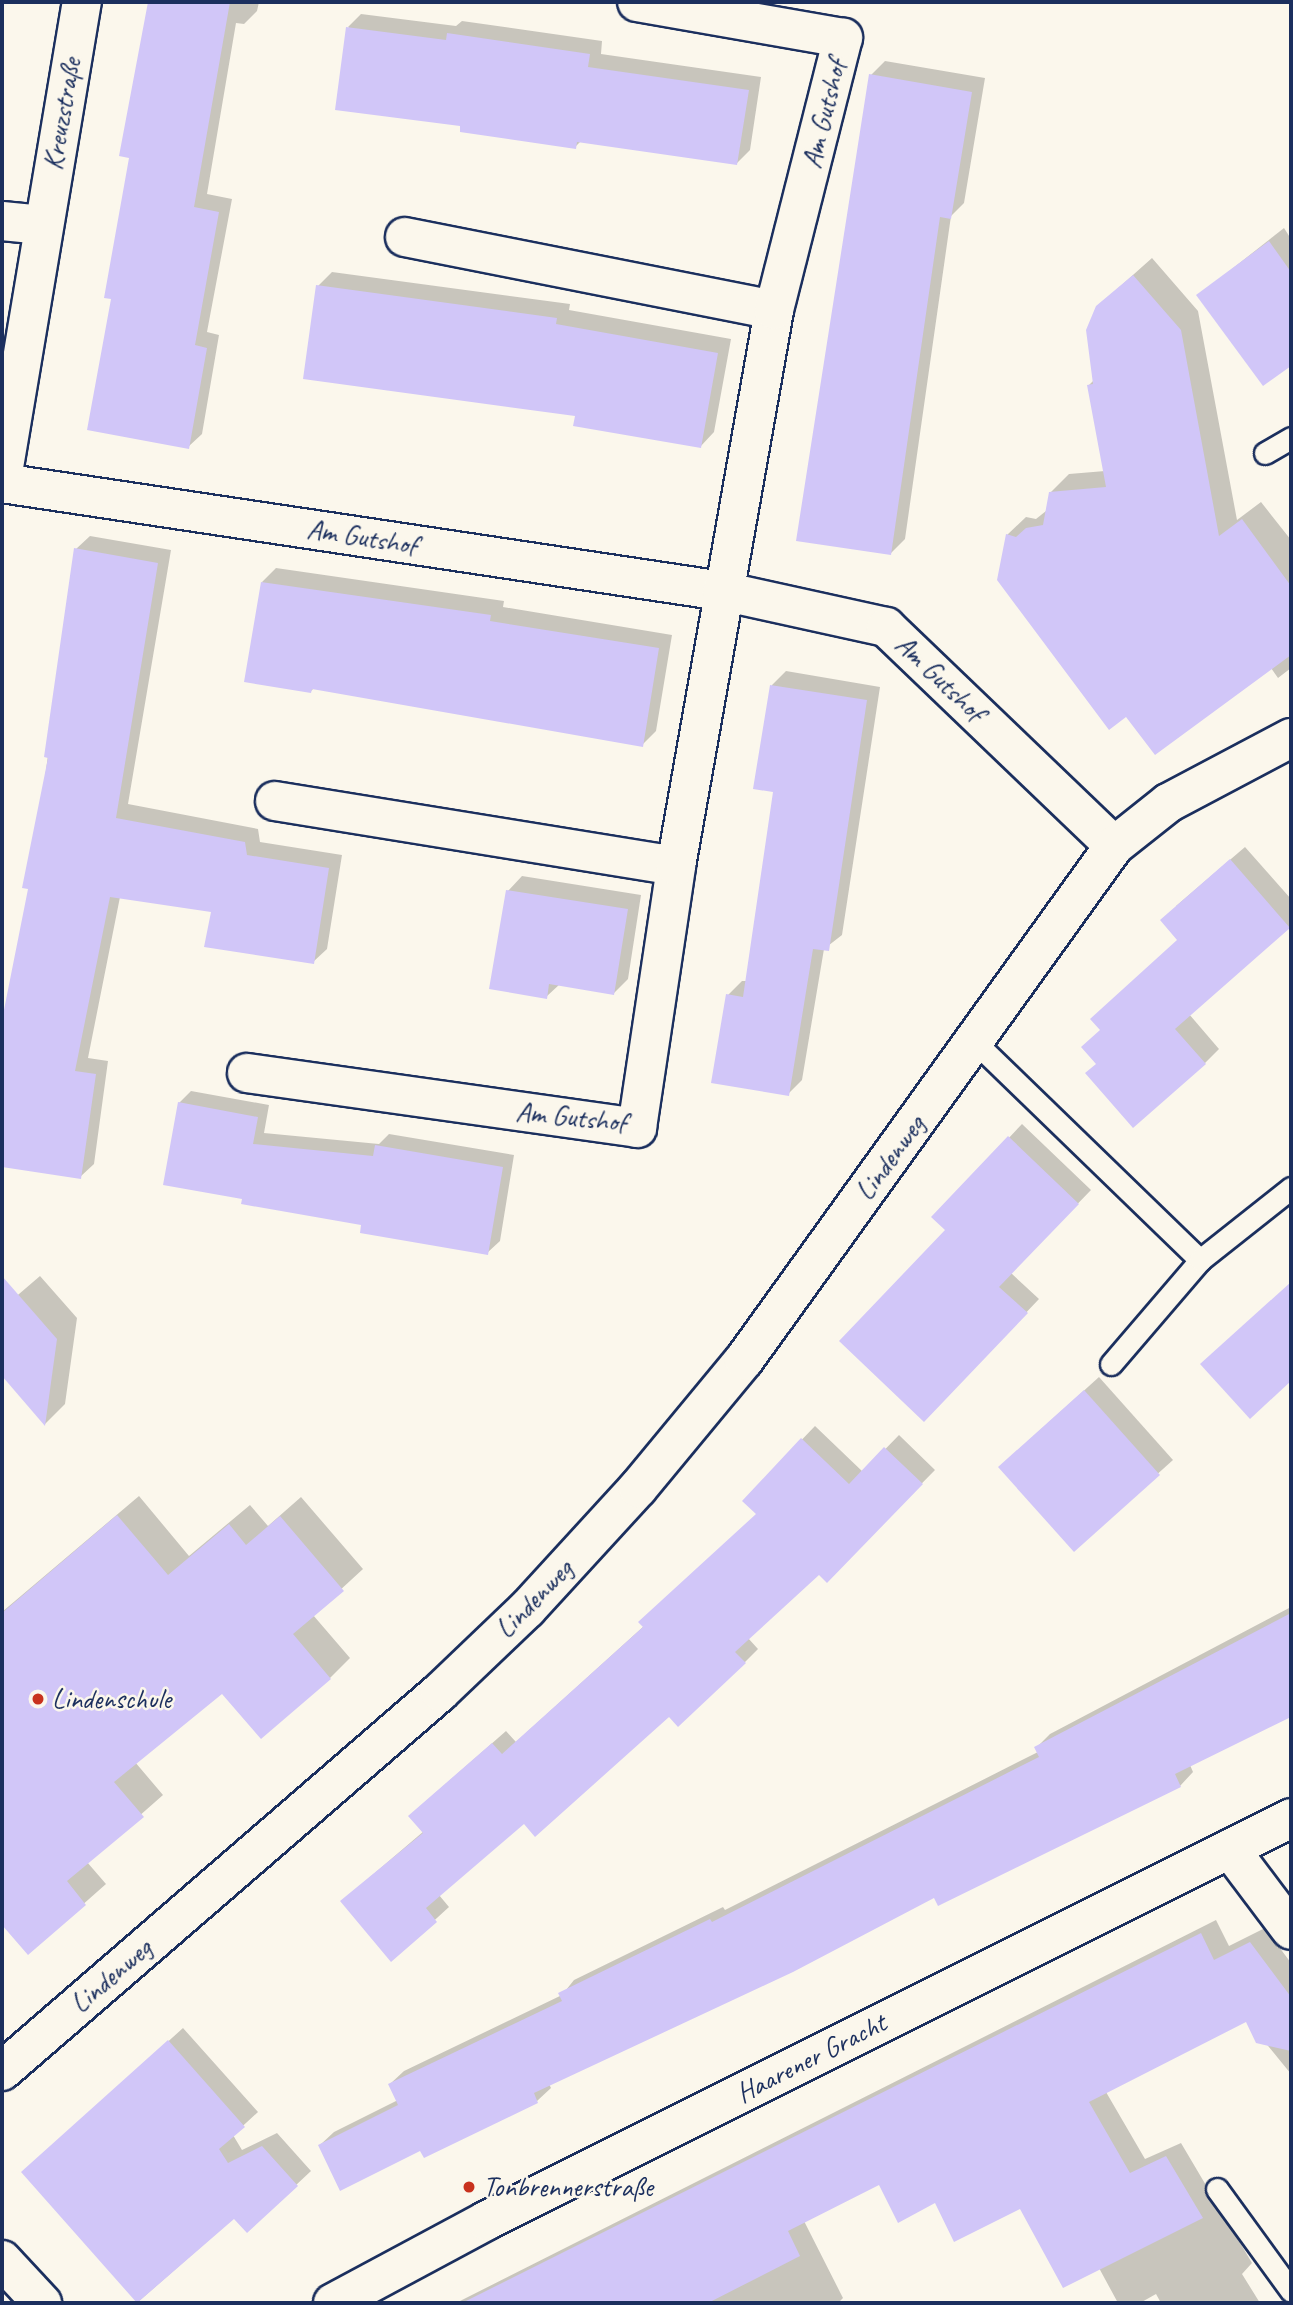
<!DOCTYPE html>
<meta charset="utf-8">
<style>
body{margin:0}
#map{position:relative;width:1293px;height:2305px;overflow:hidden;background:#fbf7ec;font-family:Caveat,sans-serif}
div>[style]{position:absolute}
.shadow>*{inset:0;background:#0003}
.building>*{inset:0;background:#d1c6f8}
.roads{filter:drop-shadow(2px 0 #1b2f5e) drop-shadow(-2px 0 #1b2f5e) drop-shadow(0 2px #1b2f5e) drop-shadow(0 -2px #1b2f5e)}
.lane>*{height:21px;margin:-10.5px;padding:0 10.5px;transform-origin:10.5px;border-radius:10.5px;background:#fbf7ec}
.street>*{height:38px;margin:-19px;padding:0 19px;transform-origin:19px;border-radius:19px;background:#fbf7ec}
.secondary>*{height:38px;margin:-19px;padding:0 19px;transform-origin:19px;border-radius:19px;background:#fbf7ec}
.dots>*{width:19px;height:19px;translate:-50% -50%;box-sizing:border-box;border:4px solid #fbf7ec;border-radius:50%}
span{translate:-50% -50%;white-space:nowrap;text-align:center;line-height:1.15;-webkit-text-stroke:5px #fbf7ec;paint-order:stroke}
.street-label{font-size:28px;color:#1b2f5e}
.poi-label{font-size:28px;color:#1b2f5e}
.left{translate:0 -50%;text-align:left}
.frame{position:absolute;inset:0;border:4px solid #1b2f5e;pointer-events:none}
</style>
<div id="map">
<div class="shadow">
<div style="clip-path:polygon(150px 2px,259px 2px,257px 11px,244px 24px,236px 23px,207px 194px,232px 199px,207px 332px,219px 335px,202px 434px,188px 447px,113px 297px,131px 157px,121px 155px)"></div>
<div style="clip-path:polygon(361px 14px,456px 26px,462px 21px,602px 41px,601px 54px,761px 77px,750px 150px,737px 163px,581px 141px,575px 147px,462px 125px,348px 27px)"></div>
<div style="clip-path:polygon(885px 61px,985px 78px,964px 203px,951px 216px,905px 539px,891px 553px,871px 75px)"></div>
<div style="clip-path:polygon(1284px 228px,1291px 239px,1291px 364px,1264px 383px,1199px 295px)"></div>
<div style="clip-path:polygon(1152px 258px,1198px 311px,1237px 520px,1261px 502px,1291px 540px,1291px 668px,1278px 678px,1271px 668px,1007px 535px,1026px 517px,1036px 519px,1046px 511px,1051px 492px,1069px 474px,1105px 471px,1089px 385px,1094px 380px,1097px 307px)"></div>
<div style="clip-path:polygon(332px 272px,570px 304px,569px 310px,731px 339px,714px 432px,700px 447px,577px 415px,318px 286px)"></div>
<div style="clip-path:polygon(90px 536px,171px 550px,128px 804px,258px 829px,260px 842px,342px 855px,327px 949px,313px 962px,213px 910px,120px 897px,88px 1058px,108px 1061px,94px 1164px,80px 1177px,2px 1166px,2px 1028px,30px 888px,76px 549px)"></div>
<div style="clip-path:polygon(276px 568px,504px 601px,503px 607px,672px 635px,656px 731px,642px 745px,314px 688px,311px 691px,262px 582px)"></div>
<div style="clip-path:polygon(786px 671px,880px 687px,842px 935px,824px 949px,802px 1080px,788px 1094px,728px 995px,742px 981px,747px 981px,775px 791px,772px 685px)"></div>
<div style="clip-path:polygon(1245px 847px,1291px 899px,1291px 925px,1189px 1014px,1219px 1049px,1205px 1063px,1098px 1063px,1101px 1029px,1179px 939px,1176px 906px)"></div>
<div style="clip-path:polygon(522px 876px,641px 895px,628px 979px,614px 993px,560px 984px,546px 997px,508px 891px)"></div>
<div style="clip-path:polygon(191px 1091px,269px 1105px,264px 1133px,379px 1144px,389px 1134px,514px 1155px,500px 1241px,487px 1253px,244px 1197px,179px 1103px)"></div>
<div style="clip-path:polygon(1022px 1124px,1091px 1190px,1011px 1273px,1039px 1299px,937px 1407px,947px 1230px,934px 1217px)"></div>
<div style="clip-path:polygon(40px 1276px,77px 1318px,65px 1404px,45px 1424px,2px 1374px,2px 1288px,12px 1300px)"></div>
<div style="clip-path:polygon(1099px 1377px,1173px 1460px,1074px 1549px,1015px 1453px)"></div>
<div style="clip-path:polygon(815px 1426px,863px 1472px,899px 1435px,935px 1470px,827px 1580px,819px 1572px,748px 1638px,758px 1649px,745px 1662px,524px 1821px,439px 1895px,449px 1907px,391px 1960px,342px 1901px,424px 1831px,424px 1803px,506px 1731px,516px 1742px,644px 1626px,758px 1513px,744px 1500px)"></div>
<div style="clip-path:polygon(139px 1496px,189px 1556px,250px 1505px,268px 1526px,301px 1497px,363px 1569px,313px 1615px,350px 1658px,330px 1678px,222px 1692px,135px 1762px,163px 1795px,87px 1862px,106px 1884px,28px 1953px,2px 1922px,2px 1612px)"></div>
<div style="clip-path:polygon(1291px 1607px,1291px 1713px,1190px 1765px,1193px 1772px,1180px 1786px,935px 1896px,549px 2084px,551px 2088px,537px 2101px,424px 2155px,421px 2149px,320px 2145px,334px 2132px,398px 2100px,390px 2084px,404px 2071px,562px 1995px,574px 1980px,723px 1907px,725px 1910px,1038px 1752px,1036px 1748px,1050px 1734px)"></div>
<div style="clip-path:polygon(1216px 1920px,1229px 1946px,1265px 1928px,1291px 1963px,1291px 2074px,1247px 2020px,1106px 2092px,1145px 2159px,1181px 2143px,1252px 2263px,1242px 2274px,1260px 2303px,1161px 2303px,1156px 2294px,1140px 2303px,1118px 2303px,1099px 2268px,1021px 2207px,936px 2201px,880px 2183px,804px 2221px,843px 2298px,838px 2303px,643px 2303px,639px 2296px,624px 2303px,456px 2303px)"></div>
<div style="clip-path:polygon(183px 2028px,258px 2112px,233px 2135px,242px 2150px,277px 2133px,311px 2171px,247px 2231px,235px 2217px,138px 2302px,24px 2172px)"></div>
</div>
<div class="building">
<div style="clip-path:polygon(148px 2px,230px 2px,194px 207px,219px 212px,195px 345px,207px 348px,189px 449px,87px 430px,111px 299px,104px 298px,129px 158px,119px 156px)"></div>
<div style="clip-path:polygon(346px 27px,446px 40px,447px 33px,590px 54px,588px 67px,749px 90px,737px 165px,577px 142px,576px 149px,460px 132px,460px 126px,335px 110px)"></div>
<div style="clip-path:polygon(869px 74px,972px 92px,951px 219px,940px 217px,891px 555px,796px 541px)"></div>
<div style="clip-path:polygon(1269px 241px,1291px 272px,1291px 366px,1263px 386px,1196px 295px)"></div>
<div style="clip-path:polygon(1133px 275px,1181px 330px,1219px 536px,1242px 519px,1291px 586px,1291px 655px,1155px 755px,1126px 717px,1109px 730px,997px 580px,1006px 534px,1016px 537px,1026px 528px,1043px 525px,1049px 492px,1106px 487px,1087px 385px,1093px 384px,1086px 330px,1096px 306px)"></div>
<div style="clip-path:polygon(316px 285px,557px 318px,556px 324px,718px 353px,701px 448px,573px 426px,575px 416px,303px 379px)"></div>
<div style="clip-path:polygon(74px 548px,158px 563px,116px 818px,245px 842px,247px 855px,329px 868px,314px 964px,204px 947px,211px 912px,110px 897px,75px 1071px,96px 1074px,81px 1179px,2px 1167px,2px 1020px,28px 889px,22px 888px,48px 758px,44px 757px)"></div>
<div style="clip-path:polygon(261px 582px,491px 615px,490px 621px,659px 648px,643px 747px,312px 689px,311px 693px,244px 682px)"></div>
<div style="clip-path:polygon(770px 685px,867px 700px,829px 951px,813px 949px,789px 1096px,711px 1083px,726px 994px,743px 997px,773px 792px,753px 789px)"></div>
<div style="clip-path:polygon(1230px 859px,1290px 928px,1175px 1029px,1206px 1064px,1133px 1128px,1085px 1073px,1096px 1064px,1081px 1047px,1100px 1030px,1090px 1019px,1177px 940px,1160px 920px)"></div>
<div style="clip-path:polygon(506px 890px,628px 909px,614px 995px,549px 984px,547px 999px,489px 989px)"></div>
<div style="clip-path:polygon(178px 1102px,258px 1117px,253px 1144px,373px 1156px,375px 1145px,503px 1167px,488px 1255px,360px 1233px,361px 1225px,241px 1204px,242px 1199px,163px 1185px)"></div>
<div style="clip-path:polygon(1008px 1136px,1079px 1204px,999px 1287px,1028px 1313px,924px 1422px,839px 1341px,945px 1230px,931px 1217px)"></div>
<div style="clip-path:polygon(2px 1276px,57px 1339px,45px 1426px,2px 1376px)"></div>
<div style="clip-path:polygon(1291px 1282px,1291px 1381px,1250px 1419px,1200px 1364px)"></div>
<div style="clip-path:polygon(1084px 1390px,1160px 1475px,1074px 1552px,998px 1467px)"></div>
<div style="clip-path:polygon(801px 1438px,849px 1484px,884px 1447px,923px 1484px,827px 1583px,819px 1575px,735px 1652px,746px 1663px,678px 1727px,669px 1717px,535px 1837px,524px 1824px,426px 1908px,437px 1922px,391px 1962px,340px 1901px,423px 1833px,408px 1816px,492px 1743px,502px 1754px,643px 1627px,638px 1622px,756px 1514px,742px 1501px)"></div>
<div style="clip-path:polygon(117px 1515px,168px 1575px,229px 1524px,246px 1545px,280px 1516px,344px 1591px,293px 1634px,331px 1679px,261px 1739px,222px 1694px,114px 1782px,144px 1817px,67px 1881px,86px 1905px,28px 1955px,2px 1925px,2px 1613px)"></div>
<div style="clip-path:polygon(1291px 1613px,1291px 1717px,1175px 1774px,1181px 1787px,938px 1906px,934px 1898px,793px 1972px,534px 2093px,538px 2103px,424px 2158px,420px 2151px,340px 2191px,318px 2145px,398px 2105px,388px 2084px,562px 2001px,558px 1993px,710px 1919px,712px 1922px,1039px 1757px,1034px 1747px)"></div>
<div style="clip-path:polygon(1201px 1933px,1214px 1960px,1250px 1942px,1291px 1997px,1291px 2051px,1256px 2043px,1246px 2022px,1089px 2102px,1130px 2173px,1166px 2156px,1203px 2218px,1063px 2288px,1020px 2209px,954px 2242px,935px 2203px,898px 2223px,879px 2185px,788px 2231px,800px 2256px,708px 2303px,462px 2303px)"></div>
<div style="clip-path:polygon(168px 2040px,245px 2127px,219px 2149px,228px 2163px,262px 2146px,298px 2186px,247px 2233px,234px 2219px,137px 2303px,21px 2172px)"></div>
</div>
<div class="roads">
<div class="lane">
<div style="left:1265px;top:453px;width:30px;rotate:-30deg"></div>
<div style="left:974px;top:1041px;width:315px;rotate:44.1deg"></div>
<div style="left:1111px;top:1364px;width:137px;rotate:-49.4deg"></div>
<div style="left:1200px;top:1260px;width:116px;rotate:-38.4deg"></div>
<div style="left:1217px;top:2189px;width:126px;rotate:54deg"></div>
</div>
<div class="street">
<div style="left:2px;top:221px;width:41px;rotate:5.6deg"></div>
<div style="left:405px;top:237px;width:376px;rotate:11.2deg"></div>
<div style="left:2px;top:479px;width:484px;rotate:-80.5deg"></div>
<div style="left:2px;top:483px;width:728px;rotate:8.53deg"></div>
<div style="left:722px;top:591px;width:168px;rotate:12.4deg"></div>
<div style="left:886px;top:627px;width:316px;rotate:43.8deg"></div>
<div style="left:275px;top:801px;width:406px;rotate:9.2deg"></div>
<div style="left:247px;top:1073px;width:394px;rotate:8deg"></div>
<div style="left:637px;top:1128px;width:265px;rotate:-81.5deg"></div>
<div style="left:676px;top:866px;width:565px;rotate:-80deg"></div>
<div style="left:774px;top:310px;width:281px;rotate:-75.8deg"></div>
<div style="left:843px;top:38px;width:209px;rotate:-170.1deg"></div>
<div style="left:1230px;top:1849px;width:101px;rotate:53deg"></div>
<div style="left:2px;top:2071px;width:579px;rotate:-40.87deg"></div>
<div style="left:440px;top:1692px;width:120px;rotate:-43.7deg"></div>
<div style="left:527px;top:1609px;width:164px;rotate:-47.5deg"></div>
<div style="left:638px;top:1488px;width:166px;rotate:-50.4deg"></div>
<div style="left:744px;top:1360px;width:633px;rotate:-54.25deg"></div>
<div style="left:1114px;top:846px;width:69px;rotate:-38.5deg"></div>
<div style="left:1168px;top:803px;width:139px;rotate:-27.9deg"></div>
<div style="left:2px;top:2260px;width:59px;rotate:47.1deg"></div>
</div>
<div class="secondary">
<div style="left:333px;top:2303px;width:174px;rotate:-28.2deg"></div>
<div style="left:486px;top:2221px;width:900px;rotate:-26.59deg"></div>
</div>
</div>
<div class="dots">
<div style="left:38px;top:1699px;background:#c8321e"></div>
<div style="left:469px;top:2187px;background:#c8321e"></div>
</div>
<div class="street-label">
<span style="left:62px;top:114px;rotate:-80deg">Kreuzstraße</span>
<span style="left:824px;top:114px;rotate:-76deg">Am Gutshof</span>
<span style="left:362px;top:537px;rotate:9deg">Am Gutshof</span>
<span style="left:940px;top:678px;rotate:44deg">Am Gutshof</span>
<span style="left:571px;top:1117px;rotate:6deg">Am Gutshof</span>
<span style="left:890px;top:1158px;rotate:-54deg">Lindenweg</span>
<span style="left:534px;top:1599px;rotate:-46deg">Lindenweg</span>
<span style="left:111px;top:1976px;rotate:-41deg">Lindenweg</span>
<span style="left:811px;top:2058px;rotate:-27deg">Haarener Gracht</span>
</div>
<div class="poi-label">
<span class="left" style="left:52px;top:1699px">Lindenschule</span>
<span class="left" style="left:483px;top:2187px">Tonbrennerstraße</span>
</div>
<div class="frame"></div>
</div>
